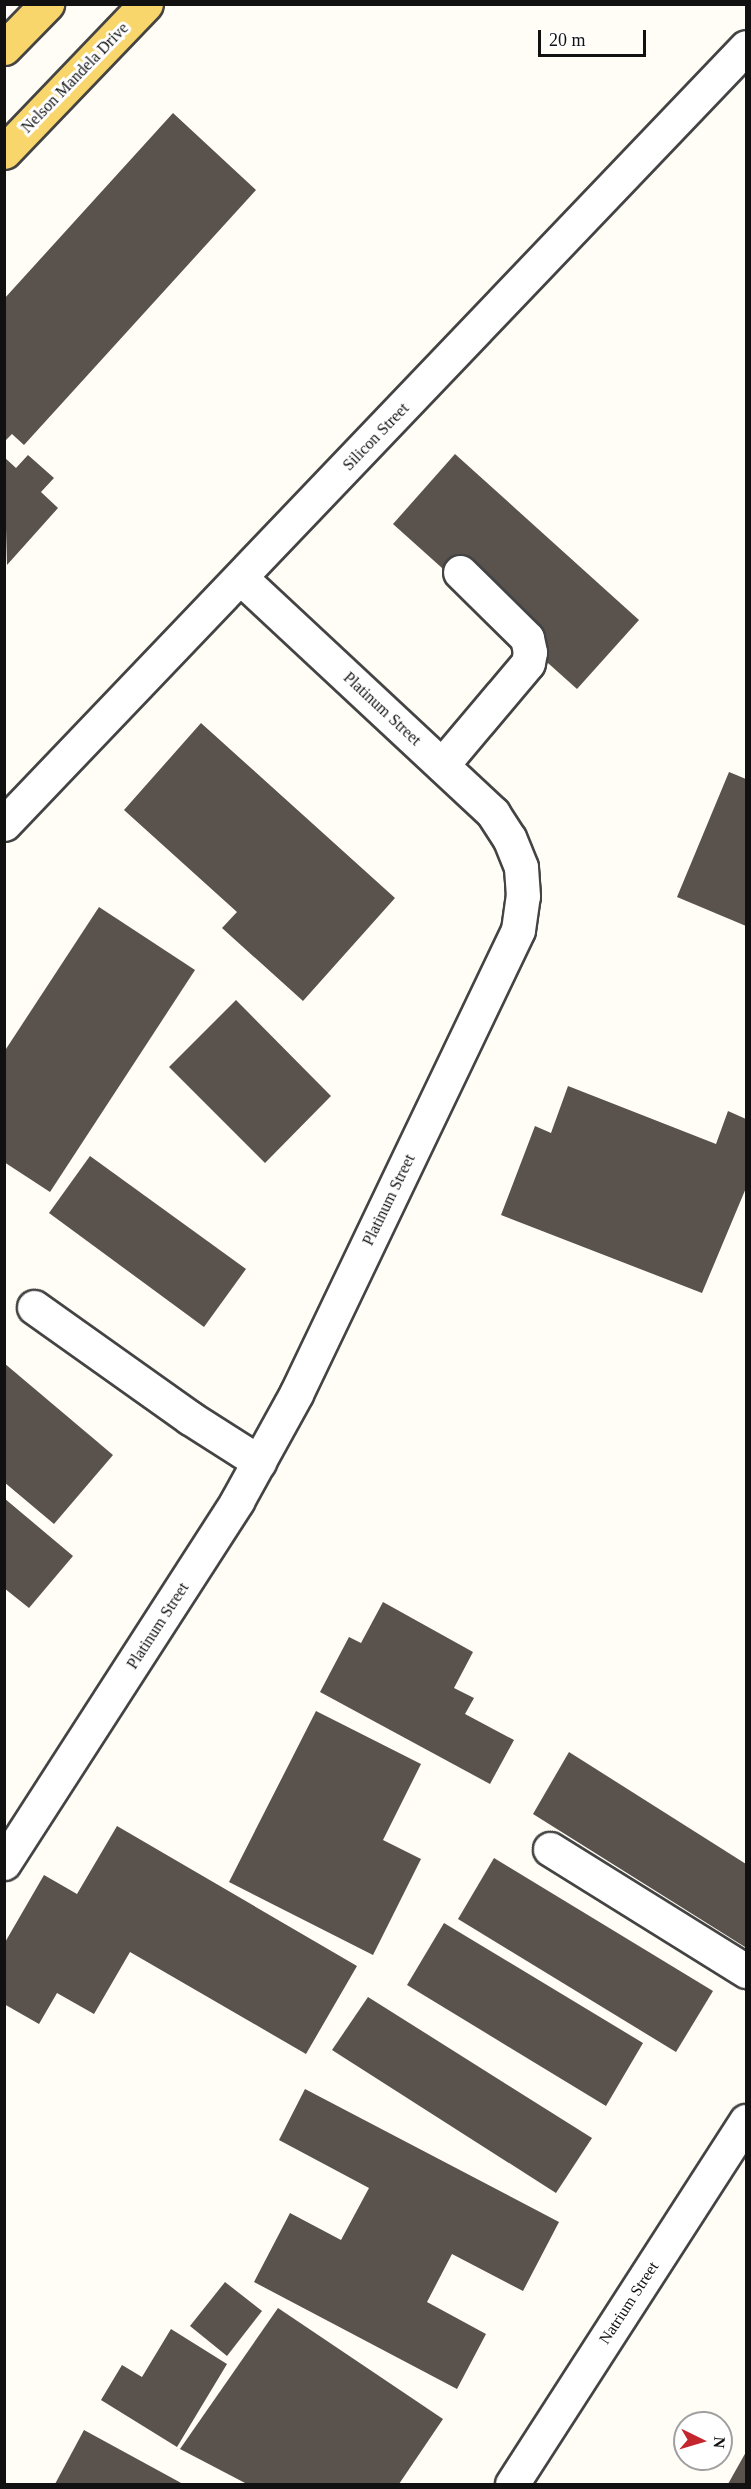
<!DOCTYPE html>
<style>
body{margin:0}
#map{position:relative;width:751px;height:2489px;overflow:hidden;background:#fffdf5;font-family:"Times New Roman",serif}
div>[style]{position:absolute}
.building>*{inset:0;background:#5a524d}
.roads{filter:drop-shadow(2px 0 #444) drop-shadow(-2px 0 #444) drop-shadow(0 2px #444) drop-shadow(0 -2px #444)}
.minor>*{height:33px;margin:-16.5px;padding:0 16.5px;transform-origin:16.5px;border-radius:16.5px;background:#fff}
.major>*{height:33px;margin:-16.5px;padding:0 16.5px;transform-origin:16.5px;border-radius:16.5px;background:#f9d66b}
span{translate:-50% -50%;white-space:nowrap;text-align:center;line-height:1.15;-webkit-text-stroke:6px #fff;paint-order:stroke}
.street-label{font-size:16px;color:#111}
.frame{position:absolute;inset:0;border:6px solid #111;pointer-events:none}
.north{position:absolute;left:673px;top:2411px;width:60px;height:60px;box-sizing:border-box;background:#fff;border:2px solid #a0a0a0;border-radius:50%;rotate:95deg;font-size:16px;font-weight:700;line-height:24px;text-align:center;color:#111}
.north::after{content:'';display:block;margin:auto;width:21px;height:27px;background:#c4262e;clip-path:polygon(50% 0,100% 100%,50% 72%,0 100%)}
.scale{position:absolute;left:538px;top:30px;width:108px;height:27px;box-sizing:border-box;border:3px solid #111;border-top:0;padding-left:8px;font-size:18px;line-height:21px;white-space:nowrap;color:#111;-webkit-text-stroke:4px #fff;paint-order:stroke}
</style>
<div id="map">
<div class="building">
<div style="clip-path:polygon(173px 113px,256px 190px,24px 445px,12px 434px,4px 442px,4px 299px)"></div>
<div style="clip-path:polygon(455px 454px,639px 620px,577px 689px,393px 524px)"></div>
<div style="clip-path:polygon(28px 455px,54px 478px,41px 492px,58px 508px,7px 565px,4px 457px,16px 468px)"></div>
<div style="clip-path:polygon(201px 723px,395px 898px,303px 1001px,222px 928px,237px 912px,124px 810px)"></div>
<div style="clip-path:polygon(729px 772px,746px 779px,746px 926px,677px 897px)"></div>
<div style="clip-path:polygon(99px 907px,195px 970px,50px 1192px,4px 1162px,4px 1052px)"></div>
<div style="clip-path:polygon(236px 1000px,331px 1096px,265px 1163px,169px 1067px)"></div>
<div style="clip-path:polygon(568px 1086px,716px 1144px,728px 1111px,746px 1119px,746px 1188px,702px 1293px,501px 1215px,535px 1126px,551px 1133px)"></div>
<div style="clip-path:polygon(90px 1156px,246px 1269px,204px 1327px,49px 1213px)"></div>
<div style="clip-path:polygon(4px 1363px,113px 1455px,54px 1524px,4px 1482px)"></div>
<div style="clip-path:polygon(4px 1498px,73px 1556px,29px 1608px,4px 1588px)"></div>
<div style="clip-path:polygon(383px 1602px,473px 1652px,454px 1688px,474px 1698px,465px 1714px,514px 1740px,490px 1784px,320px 1692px,349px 1637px,361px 1643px)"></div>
<div style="clip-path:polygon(316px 1711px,421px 1764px,383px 1840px,421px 1859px,373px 1955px,229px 1882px)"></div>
<div style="clip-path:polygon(569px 1752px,746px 1864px,745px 1947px,533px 1814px)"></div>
<div style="clip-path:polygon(117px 1826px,357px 1966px,306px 2054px,130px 1952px,94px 2014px,57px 1993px,39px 2024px,4px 2004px,4px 1944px,44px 1875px,77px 1894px)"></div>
<div style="clip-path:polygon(494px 1858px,713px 1991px,676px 2052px,458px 1919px)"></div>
<div style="clip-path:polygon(444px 1923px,643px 2043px,606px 2106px,407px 1985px)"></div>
<div style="clip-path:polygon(368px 1997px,592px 2138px,556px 2193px,332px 2050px)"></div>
<div style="clip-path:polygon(305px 2089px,559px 2222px,523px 2291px,452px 2254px,427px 2302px,486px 2334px,457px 2389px,254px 2282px,290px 2213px,341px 2240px,369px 2188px,279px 2140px)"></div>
<div style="clip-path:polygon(225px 2282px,262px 2311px,227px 2356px,190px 2326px)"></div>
<div style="clip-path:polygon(278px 2308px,443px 2419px,399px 2484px,247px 2484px,180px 2449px)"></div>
<div style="clip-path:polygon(171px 2329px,227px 2364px,177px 2447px,101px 2400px,122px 2365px,142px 2377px)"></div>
<div style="clip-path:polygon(84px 2430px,183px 2484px,55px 2484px)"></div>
<div style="clip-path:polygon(746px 2452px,746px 2484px,728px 2484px)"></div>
</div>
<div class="roads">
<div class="minor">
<div style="left:442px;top:765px;width:133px;rotate:-49.9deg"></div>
<div style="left:528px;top:663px;width:11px;rotate:-80deg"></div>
<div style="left:530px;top:652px;width:14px;rotate:-102deg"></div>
<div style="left:527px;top:638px;width:94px;rotate:-135.4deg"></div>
<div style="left:4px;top:824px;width:1074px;rotate:-46.32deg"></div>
<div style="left:34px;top:1307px;width:191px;rotate:35.4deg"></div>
<div style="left:190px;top:1418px;width:82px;rotate:32.5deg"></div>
<div style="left:550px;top:1849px;width:231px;rotate:31.9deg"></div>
<div style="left:4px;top:1863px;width:431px;rotate:-57.2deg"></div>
<div style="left:237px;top:1501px;width:122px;rotate:-61.1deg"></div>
<div style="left:296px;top:1394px;width:514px;rotate:-64.43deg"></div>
<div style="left:518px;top:930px;width:34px;rotate:-82deg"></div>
<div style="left:523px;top:896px;width:29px;rotate:-94deg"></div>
<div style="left:521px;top:867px;width:31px;rotate:-112deg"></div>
<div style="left:509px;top:838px;width:30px;rotate:-123deg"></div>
<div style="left:493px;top:813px;width:343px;rotate:-137deg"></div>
<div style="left:512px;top:2484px;width:432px;rotate:-57.2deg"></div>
</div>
<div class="major">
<div style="left:4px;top:48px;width:62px;rotate:-45.7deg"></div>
<div style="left:4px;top:152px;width:205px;rotate:-46.2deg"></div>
</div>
</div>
<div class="street-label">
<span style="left:75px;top:78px;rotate:-46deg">Nelson Mandela Drive</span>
<span style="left:376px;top:437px;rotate:-46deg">Silicon Street</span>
<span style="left:382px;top:709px;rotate:43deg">Platinum Street</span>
<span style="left:389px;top:1200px;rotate:-64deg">Platinum Street</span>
<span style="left:158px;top:1626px;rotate:-57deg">Platinum Street</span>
<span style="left:629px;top:2303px;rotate:-57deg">Natrium Street</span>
</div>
<div class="frame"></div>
<div class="north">N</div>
<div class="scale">20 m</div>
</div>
